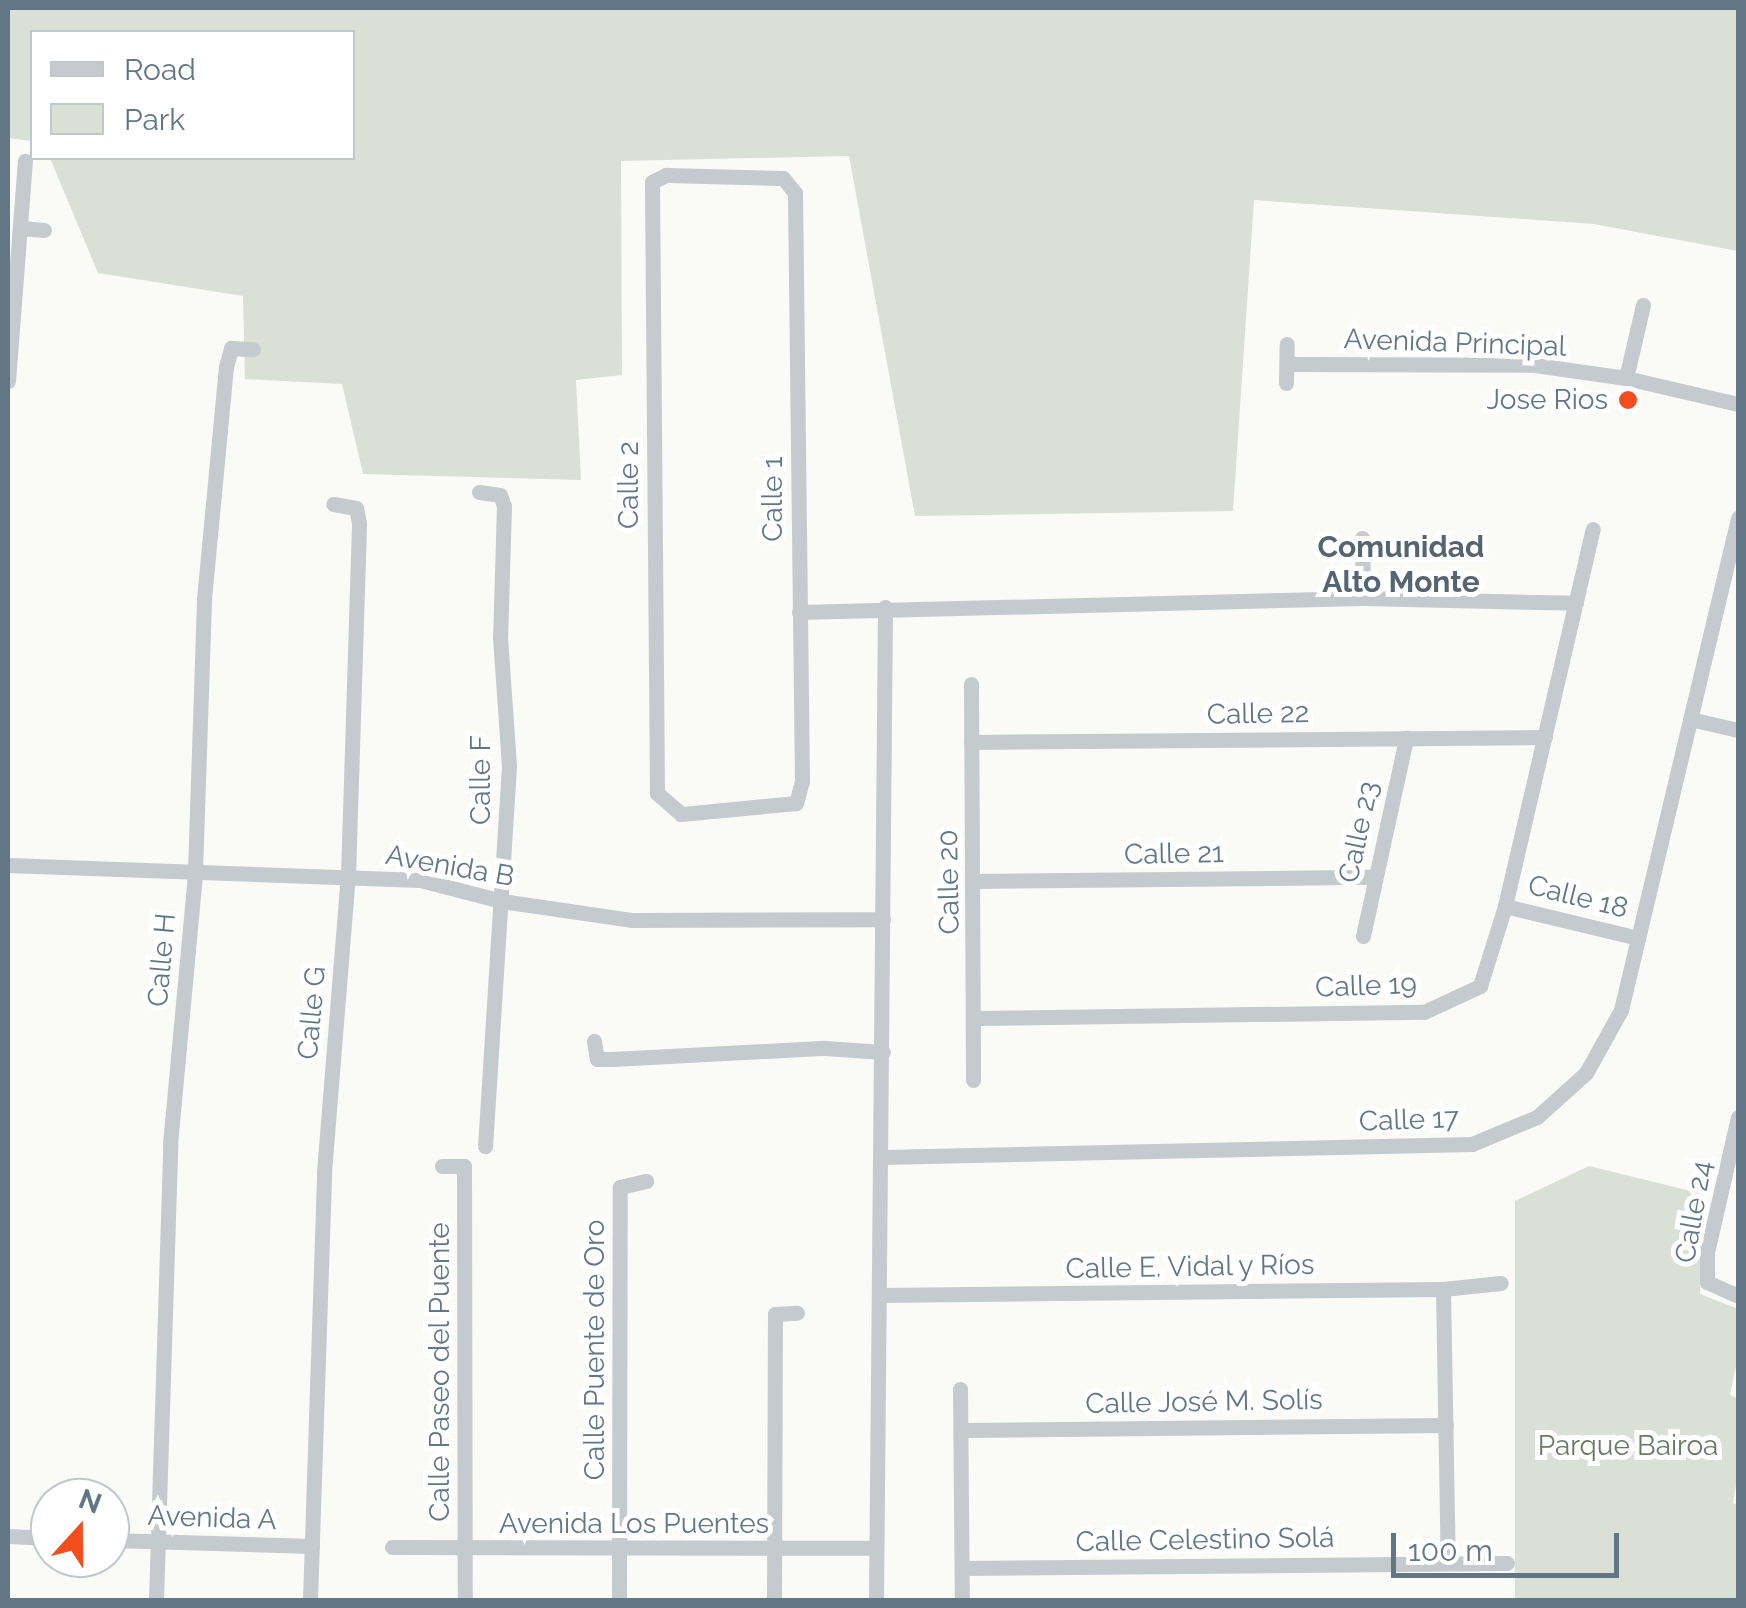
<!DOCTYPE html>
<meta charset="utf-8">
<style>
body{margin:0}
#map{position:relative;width:1746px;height:1608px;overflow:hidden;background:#fafaf7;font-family:Raleway,sans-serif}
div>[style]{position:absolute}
.green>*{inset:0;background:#dae0d6}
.minor>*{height:15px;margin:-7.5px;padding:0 7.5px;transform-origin:7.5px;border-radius:7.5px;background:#c5cace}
.dots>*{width:28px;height:28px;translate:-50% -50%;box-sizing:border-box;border:5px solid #fff;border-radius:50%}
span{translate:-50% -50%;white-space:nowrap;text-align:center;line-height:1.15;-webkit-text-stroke:10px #fff;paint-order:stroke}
.street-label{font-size:28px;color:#627685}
.poi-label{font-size:28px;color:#627685}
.right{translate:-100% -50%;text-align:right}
.park-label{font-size:28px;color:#677c62}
.neighbourhood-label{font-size:30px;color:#556470;font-weight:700}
.frame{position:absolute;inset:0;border:10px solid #627685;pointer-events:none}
.legend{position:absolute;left:30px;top:30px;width:325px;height:130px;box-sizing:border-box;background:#fff;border:2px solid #c0c8ce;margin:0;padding:12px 18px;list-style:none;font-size:30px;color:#627685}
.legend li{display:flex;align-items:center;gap:20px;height:50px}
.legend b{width:50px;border:2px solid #c0c8ce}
.north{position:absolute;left:30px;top:1478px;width:100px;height:100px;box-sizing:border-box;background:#fff;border:2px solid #c0c8ce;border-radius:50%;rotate:21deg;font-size:28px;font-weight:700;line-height:40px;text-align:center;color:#627685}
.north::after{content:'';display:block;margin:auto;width:35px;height:45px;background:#f44d1e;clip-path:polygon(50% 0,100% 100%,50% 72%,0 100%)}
.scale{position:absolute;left:1391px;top:1533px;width:228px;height:45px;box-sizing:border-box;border:5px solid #627685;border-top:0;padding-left:12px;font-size:30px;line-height:35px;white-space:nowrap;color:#627685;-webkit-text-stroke:8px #fff;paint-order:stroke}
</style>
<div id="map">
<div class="green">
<div style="clip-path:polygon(8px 8px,1738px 8px,1738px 251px,1594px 224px,1254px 200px,1233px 511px,915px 516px,849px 156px,621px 161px,622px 375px,576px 380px,581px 480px,363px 474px,342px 384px,245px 379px,243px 296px,98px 273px,50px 158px,352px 158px,352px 32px,32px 32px,32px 141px,8px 138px)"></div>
<div style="clip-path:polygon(1589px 1166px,1703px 1194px,1700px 1294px,1738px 1309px,1738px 1357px,1730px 1395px,1738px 1399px,1738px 1474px,1733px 1503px,1738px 1505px,1738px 1600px,1515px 1600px,1515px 1201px)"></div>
</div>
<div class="minor">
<div style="left:666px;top:175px;width:117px;rotate:1.5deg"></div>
<div style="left:783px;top:178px;width:19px;rotate:51deg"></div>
<div style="left:795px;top:193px;width:588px;rotate:89.32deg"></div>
<div style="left:802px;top:781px;width:23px;rotate:105deg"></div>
<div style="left:796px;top:803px;width:116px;rotate:174.5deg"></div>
<div style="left:681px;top:814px;width:32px;rotate:-139deg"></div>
<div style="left:657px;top:793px;width:611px;rotate:-90.47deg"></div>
<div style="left:652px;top:182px;width:16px;rotate:-27deg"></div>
<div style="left:20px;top:228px;width:24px;rotate:5deg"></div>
<div style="left:1287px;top:364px;width:248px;rotate:0.2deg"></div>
<div style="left:1535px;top:365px;width:92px;rotate:8.1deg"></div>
<div style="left:1626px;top:378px;width:115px;rotate:13.1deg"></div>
<div style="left:1626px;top:378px;width:75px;rotate:-76.9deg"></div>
<div style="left:8px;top:381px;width:221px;rotate:-85.6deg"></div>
<div style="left:1286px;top:383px;width:39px;rotate:-89deg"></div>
<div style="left:479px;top:492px;width:21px;rotate:8deg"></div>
<div style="left:500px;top:495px;width:12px;rotate:70deg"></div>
<div style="left:504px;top:506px;width:131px;rotate:91.7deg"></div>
<div style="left:500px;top:637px;width:129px;rotate:86deg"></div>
<div style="left:509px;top:766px;width:381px;rotate:93.6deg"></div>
<div style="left:1362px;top:538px;width:60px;rotate:89deg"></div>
<div style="left:799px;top:612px;width:564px;rotate:-1.42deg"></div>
<div style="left:1363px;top:598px;width:213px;rotate:1.3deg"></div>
<div style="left:971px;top:684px;width:396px;rotate:89.7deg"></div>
<div style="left:1690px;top:719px;width:49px;rotate:12.9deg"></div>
<div style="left:971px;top:742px;width:574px;rotate:-0.5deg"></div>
<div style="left:8px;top:865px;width:412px;rotate:2.1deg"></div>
<div style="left:420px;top:880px;width:85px;rotate:14.4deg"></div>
<div style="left:502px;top:901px;width:132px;rotate:8.3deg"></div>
<div style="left:633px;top:920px;width:250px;rotate:-0.2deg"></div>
<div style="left:974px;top:881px;width:401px;rotate:-0.6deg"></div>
<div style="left:1505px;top:906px;width:137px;rotate:13.5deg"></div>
<div style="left:1363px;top:936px;width:203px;rotate:-77.7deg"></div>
<div style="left:975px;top:1018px;width:449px;rotate:-0.8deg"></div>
<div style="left:1424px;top:1012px;width:62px;rotate:-24.9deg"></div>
<div style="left:1480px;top:986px;width:84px;rotate:-72.6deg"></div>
<div style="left:1505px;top:906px;width:387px;rotate:-76.9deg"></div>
<div style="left:594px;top:1041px;width:18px;rotate:81deg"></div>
<div style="left:597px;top:1059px;width:15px"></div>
<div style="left:612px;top:1059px;width:213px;rotate:-3deg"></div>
<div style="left:825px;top:1048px;width:58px;rotate:3.9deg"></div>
<div style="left:1738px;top:1117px;width:139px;rotate:102.9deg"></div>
<div style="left:1707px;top:1252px;width:30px;rotate:90deg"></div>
<div style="left:1707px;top:1282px;width:34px;rotate:24deg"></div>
<div style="left:882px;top:1157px;width:590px;rotate:-1.26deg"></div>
<div style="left:1472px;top:1144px;width:70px;rotate:-22.6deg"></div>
<div style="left:1537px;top:1117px;width:66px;rotate:-41.9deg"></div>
<div style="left:1586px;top:1073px;width:72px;rotate:-60.9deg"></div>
<div style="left:1621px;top:1010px;width:506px;rotate:-76.62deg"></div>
<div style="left:442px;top:1166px;width:22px"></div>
<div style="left:464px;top:1166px;width:434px;rotate:89.9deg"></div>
<div style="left:1443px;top:1289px;width:273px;rotate:89deg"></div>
<div style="left:879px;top:1295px;width:564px;rotate:-0.61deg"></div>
<div style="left:1443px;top:1289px;width:58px;rotate:-5.9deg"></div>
<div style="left:960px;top:1389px;width:211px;rotate:89.5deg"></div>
<div style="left:963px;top:1430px;width:483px;rotate:-0.6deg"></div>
<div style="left:8px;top:1536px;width:42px;rotate:2.7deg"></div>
<div style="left:110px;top:1540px;width:202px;rotate:1.7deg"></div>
<div style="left:392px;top:1547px;width:484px;rotate:0.1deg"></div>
<div style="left:964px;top:1568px;width:543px;rotate:-0.53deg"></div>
<div style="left:156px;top:1600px;width:456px;rotate:-88.2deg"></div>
<div style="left:170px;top:1144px;width:273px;rotate:-84.7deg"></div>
<div style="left:195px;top:872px;width:273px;rotate:-88.1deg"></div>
<div style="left:204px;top:599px;width:233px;rotate:-84.6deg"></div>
<div style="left:226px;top:367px;width:20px;rotate:-75deg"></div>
<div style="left:231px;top:348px;width:22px;rotate:3deg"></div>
<div style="left:310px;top:1600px;width:428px;rotate:-88.1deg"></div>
<div style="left:324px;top:1172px;width:297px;rotate:-85.4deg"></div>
<div style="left:348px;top:876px;width:353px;rotate:-88.2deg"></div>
<div style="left:359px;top:523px;width:15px;rotate:-101deg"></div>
<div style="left:356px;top:508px;width:23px;rotate:-170deg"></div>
<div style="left:619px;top:1600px;width:413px;rotate:-89.9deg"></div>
<div style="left:620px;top:1187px;width:27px;rotate:-13deg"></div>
<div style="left:774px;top:1600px;width:286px;rotate:-89.8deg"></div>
<div style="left:775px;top:1314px;width:22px;rotate:-3deg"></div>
<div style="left:876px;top:1600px;width:993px;rotate:-89.48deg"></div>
</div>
<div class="dots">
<div style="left:1628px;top:400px;background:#f44d1e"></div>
</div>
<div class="street-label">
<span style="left:1455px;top:343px;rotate:2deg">Avenida Principal</span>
<span style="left:629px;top:485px;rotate:-90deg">Calle 2</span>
<span style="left:773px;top:499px;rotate:-90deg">Calle 1</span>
<span style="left:1258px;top:714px;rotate:-1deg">Calle 22</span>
<span style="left:481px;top:780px;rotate:-90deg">Calle F</span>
<span style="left:1359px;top:832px;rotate:-78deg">Calle 23</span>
<span style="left:1174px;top:854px;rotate:-1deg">Calle 21</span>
<span style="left:450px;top:866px;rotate:10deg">Avenida B</span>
<span style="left:949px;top:882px;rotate:-91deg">Calle 20</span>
<span style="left:1578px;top:897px;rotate:14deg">Calle 18</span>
<span style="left:162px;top:960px;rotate:-85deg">Calle H</span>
<span style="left:1366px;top:986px;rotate:-2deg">Calle 19</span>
<span style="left:312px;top:1013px;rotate:-85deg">Calle G</span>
<span style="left:1409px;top:1120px;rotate:-2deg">Calle 17</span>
<span style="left:1694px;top:1212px;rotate:-80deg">Calle 24</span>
<span style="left:1190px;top:1267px;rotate:-1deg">Calle E. Vidal y Ríos</span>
<span style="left:595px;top:1350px;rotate:-90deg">Calle Puente de Oro</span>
<span style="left:440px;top:1372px;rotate:-90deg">Calle Paseo del Puente</span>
<span style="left:1204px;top:1402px;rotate:-1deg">Calle José M. Solís</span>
<span style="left:212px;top:1518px;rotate:2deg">Avenida A</span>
<span style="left:634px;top:1524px">Avenida Los Puentes</span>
<span style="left:1205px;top:1540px;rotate:-1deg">Calle Celestino Solá</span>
</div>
<div class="poi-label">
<span class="right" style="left:1608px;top:400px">Jose Rios</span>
</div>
<div class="park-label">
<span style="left:1628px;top:1446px">Parque Bairoa</span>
</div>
<div class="neighbourhood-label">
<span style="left:1401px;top:564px">Comunidad<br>Alto Monte</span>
</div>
<div class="frame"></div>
<ul class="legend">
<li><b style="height:12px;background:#c5cace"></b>Road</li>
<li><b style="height:28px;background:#dae0d6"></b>Park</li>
</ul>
<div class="north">N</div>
<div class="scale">100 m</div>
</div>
